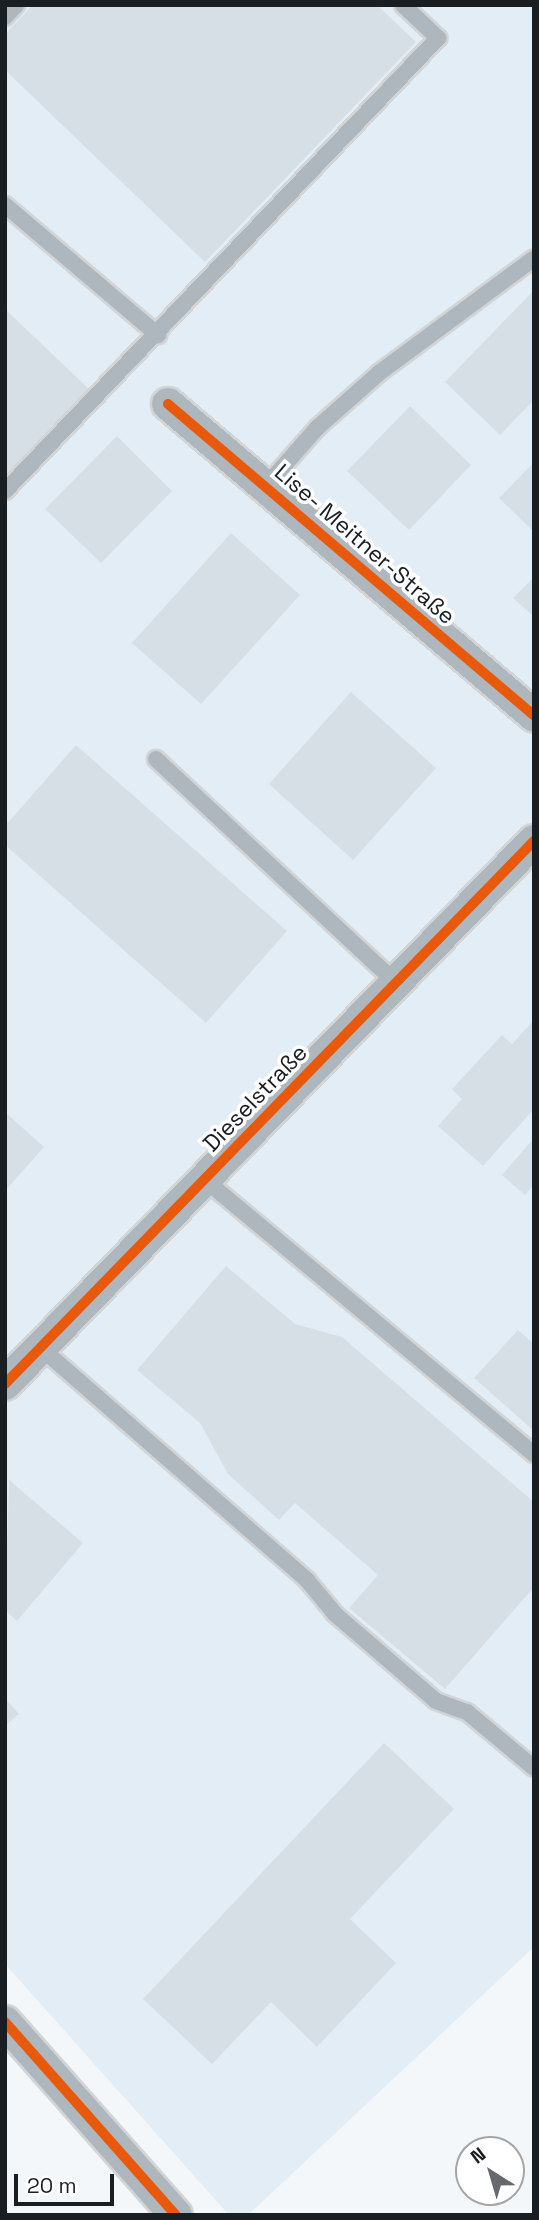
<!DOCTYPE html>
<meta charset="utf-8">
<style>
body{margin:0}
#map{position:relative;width:539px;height:2220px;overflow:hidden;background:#f4f7f9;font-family:"Space Grotesk",sans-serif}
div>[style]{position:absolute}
.built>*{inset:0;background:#e3edf6}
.building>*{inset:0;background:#d7dfe6}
.roads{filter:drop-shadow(2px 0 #d2d4d6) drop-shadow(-2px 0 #d2d4d6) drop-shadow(0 2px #d2d4d6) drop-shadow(0 -2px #d2d4d6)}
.service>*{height:16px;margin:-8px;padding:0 8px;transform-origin:8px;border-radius:8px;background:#aeb7be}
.minor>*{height:32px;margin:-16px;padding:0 16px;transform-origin:16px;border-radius:16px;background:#aeb7be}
.cycleway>*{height:10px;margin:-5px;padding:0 5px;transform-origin:5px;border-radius:5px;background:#e8590c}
span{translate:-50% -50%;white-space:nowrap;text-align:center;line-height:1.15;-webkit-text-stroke:7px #fff;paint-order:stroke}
.street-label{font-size:23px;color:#191e23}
.frame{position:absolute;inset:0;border:7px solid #191e23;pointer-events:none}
.north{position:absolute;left:455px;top:2136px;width:70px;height:70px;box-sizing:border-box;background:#fff;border:2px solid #a3a5a7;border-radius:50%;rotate:323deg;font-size:19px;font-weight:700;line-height:28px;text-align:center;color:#191e23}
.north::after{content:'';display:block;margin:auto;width:24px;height:32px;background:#666a6e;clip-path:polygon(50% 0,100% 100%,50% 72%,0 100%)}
.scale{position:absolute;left:14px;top:2174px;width:100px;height:32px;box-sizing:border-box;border:4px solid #191e23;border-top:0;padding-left:9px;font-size:21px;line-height:24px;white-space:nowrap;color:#191e23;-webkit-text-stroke:5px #fff;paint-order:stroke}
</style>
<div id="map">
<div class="built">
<div style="clip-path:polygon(5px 5px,534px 5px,534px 1947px,248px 2215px,229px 2215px,5px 1964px)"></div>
</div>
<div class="building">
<div style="clip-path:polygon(33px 5px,377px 5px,416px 42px,205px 262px,5px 70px,5px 34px)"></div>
<div style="clip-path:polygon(534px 290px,534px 400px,500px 435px,445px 382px)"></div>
<div style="clip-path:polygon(5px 309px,89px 389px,5px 477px)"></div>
<div style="clip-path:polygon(410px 406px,471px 465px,409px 530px,347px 471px)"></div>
<div style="clip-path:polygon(117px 436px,172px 491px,101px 563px,45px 509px)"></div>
<div style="clip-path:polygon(534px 462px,534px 532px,499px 498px)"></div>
<div style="clip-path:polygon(231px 533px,300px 595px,201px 704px,132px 643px)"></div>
<div style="clip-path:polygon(534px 577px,534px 617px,513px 598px)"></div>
<div style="clip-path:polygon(351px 692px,436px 768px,353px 860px,269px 784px)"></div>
<div style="clip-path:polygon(76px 745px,287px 931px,206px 1023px,5px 845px,5px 826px)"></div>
<div style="clip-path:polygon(534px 1020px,534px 1109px,483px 1166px,438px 1126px,462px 1099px,452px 1089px,502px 1035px,512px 1044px)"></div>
<div style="clip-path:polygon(5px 1112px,44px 1147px,5px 1191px)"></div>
<div style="clip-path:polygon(534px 1138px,534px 1185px,525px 1195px,502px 1175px)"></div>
<div style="clip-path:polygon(226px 1266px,295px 1324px,342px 1337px,534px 1502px,534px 1587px,445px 1689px,349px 1608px,378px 1575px,295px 1503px,279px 1520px,228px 1474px,200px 1423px,137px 1370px)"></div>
<div style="clip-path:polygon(518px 1330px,534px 1344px,534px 1431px,474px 1378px)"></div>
<div style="clip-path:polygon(9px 1480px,83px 1543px,17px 1621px,5px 1610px)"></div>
<div style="clip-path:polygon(5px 1698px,19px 1714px,5px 1726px)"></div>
<div style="clip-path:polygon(384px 1743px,454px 1809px,350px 1919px,396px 1963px,317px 2047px,271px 2002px,212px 2064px,143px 1999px)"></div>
</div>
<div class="roads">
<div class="service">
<div style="left:5px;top:17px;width:16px;rotate:-47deg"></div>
<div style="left:5px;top:205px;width:201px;rotate:40.4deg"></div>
<div style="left:265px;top:487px;width:79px;rotate:-48.6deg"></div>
<div style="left:317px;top:428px;width:83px;rotate:-41.6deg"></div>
<div style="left:379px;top:373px;width:192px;rotate:-36.5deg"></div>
<div style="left:5px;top:491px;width:627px;rotate:-46.29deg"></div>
<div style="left:438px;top:38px;width:48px;rotate:-136.7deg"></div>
<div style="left:156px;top:759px;width:328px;rotate:43deg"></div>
<div style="left:205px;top:1180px;width:428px;rotate:39.8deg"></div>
<div style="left:41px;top:1348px;width:353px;rotate:41.1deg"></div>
<div style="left:307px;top:1580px;width:44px;rotate:50.5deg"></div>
<div style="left:335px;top:1614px;width:133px;rotate:40.7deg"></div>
<div style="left:436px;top:1701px;width:33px;rotate:20deg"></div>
<div style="left:467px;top:1712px;width:87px;rotate:39.9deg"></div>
</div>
<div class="minor">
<div style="left:168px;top:404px;width:481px;rotate:40.4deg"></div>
<div style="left:5px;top:1384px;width:758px;rotate:-45.75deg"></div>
<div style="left:5px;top:2022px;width:258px;rotate:48.5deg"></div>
</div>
</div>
<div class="cycleway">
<div style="left:168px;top:404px;width:481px;rotate:40.4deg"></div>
<div style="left:5px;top:1384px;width:758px;rotate:-45.75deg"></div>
<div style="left:5px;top:2022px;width:258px;rotate:48.5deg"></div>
</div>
<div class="street-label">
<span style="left:365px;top:544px;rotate:41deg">Lise- Meitner-Straße</span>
<span style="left:255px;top:1098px;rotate:-46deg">Dieselstraße</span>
</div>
<div class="frame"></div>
<div class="north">N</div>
<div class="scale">20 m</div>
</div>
